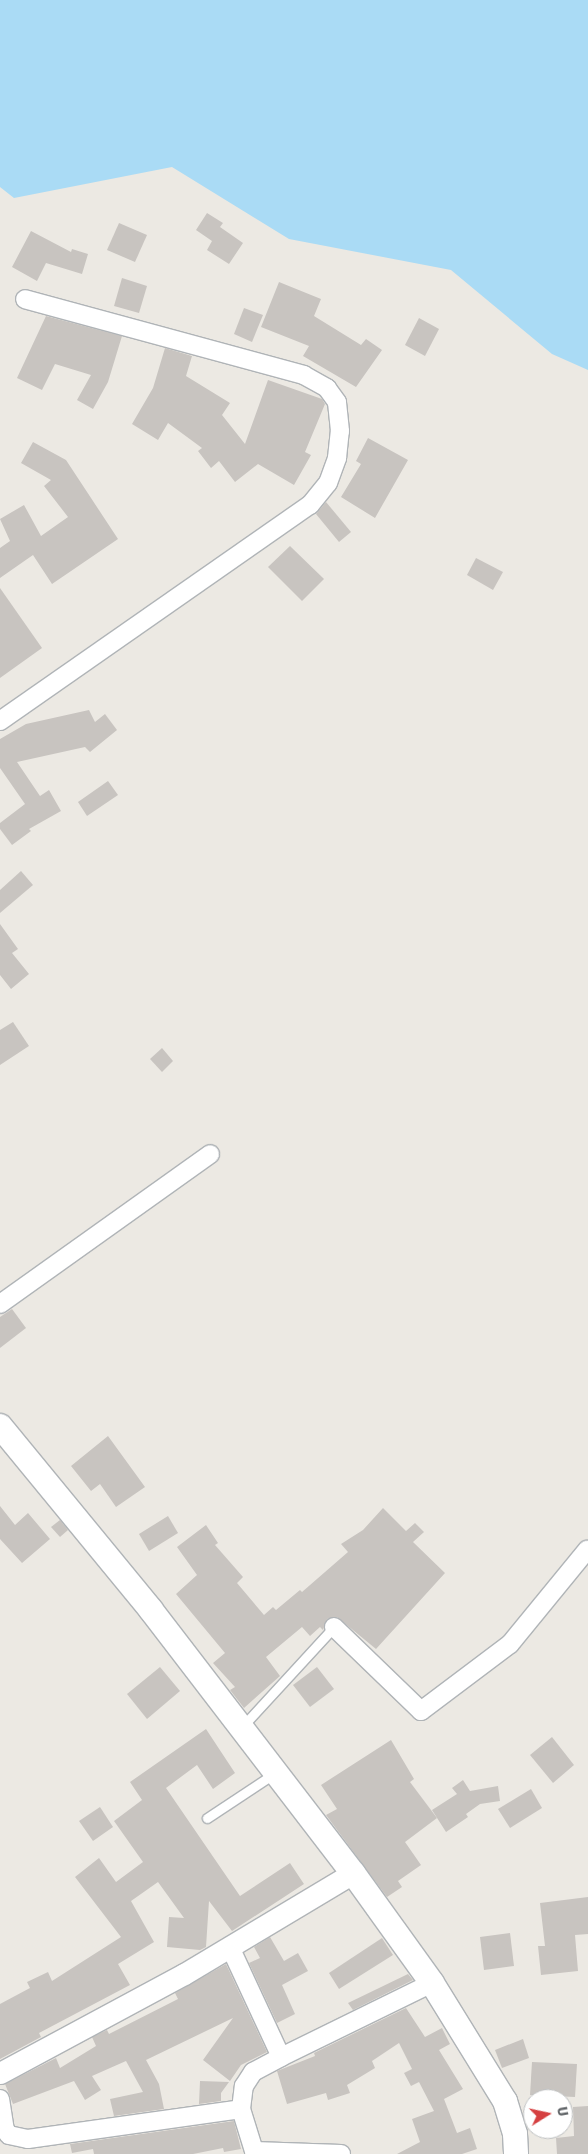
<!DOCTYPE html>
<style>
body{margin:0}
#map{position:relative;width:588px;height:2154px;overflow:hidden;background:#ece9e3;font-family:"Fira Sans",sans-serif}
div>[style]{position:absolute}
.water>*{inset:0;background:#aadbf5}
.building>*{inset:0;background:#c8c4c0}
.roads{filter:drop-shadow(1px 0 #b0b4b7) drop-shadow(-1px 0 #b0b4b7) drop-shadow(0 1px #b0b4b7) drop-shadow(0 -1px #b0b4b7)}
.service>*{height:9px;margin:-4.5px;padding:0 4.5px;transform-origin:4.5px;border-radius:4.5px;background:#fff}
.minor>*{height:18px;margin:-9px;padding:0 9px;transform-origin:9px;border-radius:9px;background:#fff}
.tertiary>*{height:21px;margin:-10.5px;padding:0 10.5px;transform-origin:10.5px;border-radius:10.5px;background:#fff}
.secondary>*{height:24px;margin:-12px;padding:0 12px;transform-origin:12px;border-radius:12px;background:#fff}
span{translate:-50% -50%;white-space:nowrap;text-align:center;line-height:1.15;-webkit-text-stroke:4px #fff;paint-order:stroke}
.north{position:absolute;left:523px;top:2089px;width:50px;height:50px;box-sizing:border-box;background:#fff;border:1px solid #bdbfc0;border-radius:50%;rotate:80deg;font-size:14px;font-weight:700;line-height:20px;text-align:center;color:#5b5f62}
.north::after{content:'';display:block;margin:auto;width:18px;height:22px;background:#d54041;clip-path:polygon(50% 0,100% 100%,50% 72%,0 100%)}
</style>
<div id="map">
<div class="water">
<div style="clip-path:polygon(0 0,588px 0,588px 370px,552px 354px,451px 270px,289px 239px,172px 167px,14px 198px,0 187px)"></div>
</div>
<div class="building">
<div style="clip-path:polygon(207px 213px,223px 223px,220px 227px,243px 243px,229px 264px,207px 250px,212px 241px,196px 230px)"></div>
<div style="clip-path:polygon(119px 223px,147px 235px,135px 262px,107px 250px)"></div>
<div style="clip-path:polygon(31px 231px,71px 252px,72px 249px,88px 254px,82px 274px,46px 263px,37px 281px,12px 267px)"></div>
<div style="clip-path:polygon(122px 278px,147px 286px,139px 313px,114px 306px)"></div>
<div style="clip-path:polygon(279px 282px,321px 299px,314px 316px,361px 345px,366px 339px,382px 350px,356px 387px,303px 356px,309px 346px,261px 327px)"></div>
<div style="clip-path:polygon(244px 308px,263px 315px,252px 342px,234px 334px)"></div>
<div style="clip-path:polygon(46px 316px,122px 336px,108px 382px,93px 409px,77px 400px,91px 375px,55px 364px,42px 390px,17px 378px)"></div>
<div style="clip-path:polygon(419px 318px,439px 329px,425px 356px,405px 345px)"></div>
<div style="clip-path:polygon(165px 348px,192px 356px,186px 376px,230px 403px,222px 415px,245px 444px,268px 380px,322px 399px,325px 404px,305px 452px,311px 455px,294px 485px,258px 464px,235px 482px,219px 461px,211px 468px,198px 451px,202px 448px,168px 423px,158px 440px,132px 424px,153px 388px)"></div>
<div style="clip-path:polygon(368px 438px,408px 460px,375px 518px,341px 497px,361px 464px,356px 461px)"></div>
<div style="clip-path:polygon(33px 442px,66px 460px,118px 539px,52px 584px,33px 555px,0 578px,0 548px,10px 541px,0 519px,24px 505px,41px 536px,68px 517px,44px 486px,51px 480px,21px 463px)"></div>
<div style="clip-path:polygon(326px 502px,351px 532px,339px 542px,316px 514px)"></div>
<div style="clip-path:polygon(290px 546px,324px 579px,302px 601px,268px 567px)"></div>
<div style="clip-path:polygon(476px 558px,503px 572px,493px 590px,467px 575px)"></div>
<div style="clip-path:polygon(0 588px,42px 648px,0 678px)"></div>
<div style="clip-path:polygon(89px 710px,95px 722px,105px 714px,117px 730px,90px 752px,85px 747px,17px 762px,40px 796px,49px 790px,61px 811px,29px 829px,31px 831px,12px 845px,0 829px,0 823px,25px 804px,0 768px,0 739px,26px 724px)"></div>
<div style="clip-path:polygon(108px 781px,118px 795px,87px 816px,78px 802px)"></div>
<div style="clip-path:polygon(21px 871px,33px 885px,0 913px,0 890px)"></div>
<div style="clip-path:polygon(0 924px,18px 949px,12px 953px,29px 974px,11px 989px,0 975px)"></div>
<div style="clip-path:polygon(13px 1022px,29px 1046px,0 1065px,0 1030px)"></div>
<div style="clip-path:polygon(162px 1048px,173px 1061px,162px 1072px,150px 1059px)"></div>
<div style="clip-path:polygon(12px 1309px,26px 1328px,0 1348px,0 1317px)"></div>
<div style="clip-path:polygon(108px 1436px,145px 1487px,116px 1507px,100px 1484px,91px 1491px,71px 1466px)"></div>
<div style="clip-path:polygon(0 1506px,15px 1525px,28px 1513px,50px 1539px,22px 1563px,0 1539px)"></div>
<div style="clip-path:polygon(383px 1508px,406px 1531px,415px 1523px,424px 1532px,413px 1542px,445px 1573px,376px 1649px,337px 1617px,327px 1619px,323px 1630px,320px 1627px,310px 1636px,302px 1627px,266px 1657px,280px 1676px,244px 1708px,230px 1690px,235px 1687px,213px 1663px,225px 1653px,176px 1594px,197px 1575px,177px 1547px,206px 1525px,218px 1543px,215px 1545px,243px 1577px,237px 1583px,264px 1615px,273px 1607px,276px 1610px,300px 1590px,302px 1592px,348px 1552px,341px 1544px,363px 1530px)"></div>
<div style="clip-path:polygon(168px 1516px,178px 1533px,149px 1551px,139px 1534px)"></div>
<div style="clip-path:polygon(60px 1520px,68px 1530px,60px 1537px,51px 1527px)"></div>
<div style="clip-path:polygon(160px 1667px,180px 1691px,147px 1719px,127px 1694px)"></div>
<div style="clip-path:polygon(317px 1667px,334px 1689px,310px 1707px,293px 1685px)"></div>
<div style="clip-path:polygon(206px 1729px,235px 1773px,213px 1789px,197px 1765px,166px 1788px,240px 1896px,290px 1863px,304px 1884px,232px 1931px,209px 1901px,206px 1947px,200px 1950px,167px 1947px,169px 1917px,184px 1918px,158px 1882px,131px 1901px,154px 1942px,118px 1964px,130px 1985px,39px 2033px,41px 2037px,0 2059px,0 2004px,30px 1988px,27px 1982px,48px 1972px,52px 1981px,121px 1937px,75px 1877px,99px 1858px,116px 1882px,143px 1862px,114px 1821px,142px 1800px,130px 1782px)"></div>
<div style="clip-path:polygon(552px 1737px,574px 1765px,553px 1783px,530px 1755px)"></div>
<div style="clip-path:polygon(391px 1740px,414px 1779px,410px 1782px,437px 1818px,405px 1842px,421px 1865px,398px 1881px,402px 1887px,387px 1897px,326px 1815px,337px 1809px,321px 1785px)"></div>
<div style="clip-path:polygon(463px 1780px,470px 1791px,498px 1786px,500px 1801px,480px 1804px,466px 1814px,468px 1817px,446px 1832px,432px 1810px,457px 1794px,452px 1788px)"></div>
<div style="clip-path:polygon(531px 1789px,542px 1808px,510px 1828px,498px 1809px)"></div>
<div style="clip-path:polygon(100px 1807px,113px 1827px,93px 1841px,79px 1821px)"></div>
<div style="clip-path:polygon(588px 1897px,588px 1934px,575px 1935px,578px 1971px,541px 1975px,538px 1946px,545px 1946px,540px 1903px)"></div>
<div style="clip-path:polygon(510px 1933px,514px 1966px,484px 1970px,480px 1937px)"></div>
<div style="clip-path:polygon(270px 1937px,284px 1961px,298px 1953px,308px 1971px,282px 1985px,295px 2014px,277px 2023px,249px 1963px,260px 1958px,254px 1947px)"></div>
<div style="clip-path:polygon(382px 1938px,393px 1955px,339px 1989px,329px 1973px)"></div>
<div style="clip-path:polygon(226px 1964px,267px 2052px,241px 2065px,230px 2081px,203px 2060px,233px 2018px,146px 2060px,159px 2084px,164px 2109px,114px 2116px,110px 2099px,143px 2092px,126px 2061px,92px 2076px,101px 2090px,85px 2100px,74px 2081px,13px 2104px,5px 2084px,56px 2058px,60px 2068px,96px 2046px,92px 2037px,107px 2030px,109px 2034px,178px 1999px,175px 1993px)"></div>
<div style="clip-path:polygon(408px 1974px,413px 1980px,353px 2010px,348px 2003px)"></div>
<div style="clip-path:polygon(406px 2008px,425px 2037px,442px 2028px,450px 2044px,439px 2050px,463px 2089px,444px 2099px,457px 2133px,470px 2128px,477px 2149px,462px 2154px,397px 2154px,420px 2142px,412px 2119px,434px 2111px,419px 2082px,411px 2086px,404px 2073px,412px 2069px,399px 2043px,372px 2061px,375px 2068px,347px 2085px,350px 2093px,328px 2100px,326px 2093px,287px 2104px,277px 2071px,315px 2056px,314px 2053px)"></div>
<div style="clip-path:polygon(523px 2039px,529px 2058px,502px 2068px,495px 2050px)"></div>
<div style="clip-path:polygon(532px 2062px,577px 2064px,575px 2097px,530px 2095px)"></div>
<div style="clip-path:polygon(200px 2081px,229px 2082px,221px 2093px,221px 2101px,199px 2104px)"></div>
<div style="clip-path:polygon(588px 2106px,588px 2154px,557px 2154px,556px 2138px,574px 2136px,573px 2107px)"></div>
<div style="clip-path:polygon(234px 2121px,241px 2149px,224px 2152px,223px 2148px,193px 2154px,94px 2154px,93px 2149px,72px 2153px,70px 2144px)"></div>
</div>
<div class="roads">
<div class="service">
<div style="left:241px;top:1728px;width:137px;rotate:-47.4deg"></div>
<div style="left:207px;top:1818px;width:82px;rotate:-33.5deg"></div>
</div>
<div class="minor">
<div style="left:0;top:721px;width:378px;rotate:-34.9deg"></div>
<div style="left:310px;top:505px;width:28px;rotate:-51deg"></div>
<div style="left:328px;top:483px;width:27px;rotate:-70deg"></div>
<div style="left:337px;top:458px;width:27px;rotate:-84deg"></div>
<div style="left:340px;top:431px;width:29px;rotate:-96deg"></div>
<div style="left:337px;top:402px;width:17px;rotate:-126deg"></div>
<div style="left:327px;top:388px;width:26px;rotate:-151deg"></div>
<div style="left:304px;top:375px;width:289px;rotate:-164.8deg"></div>
<div style="left:0;top:1304px;width:258px;rotate:-35.5deg"></div>
<div style="left:334px;top:1627px;width:121px;rotate:44deg"></div>
<div style="left:421px;top:1711px;width:111px;rotate:-37deg"></div>
<div style="left:510px;top:1644px;width:122px;rotate:-50.7deg"></div>
<div style="left:230px;top:1947px;width:121px;rotate:65.1deg"></div>
<div style="left:0;top:2099px;width:31px;rotate:81deg"></div>
<div style="left:5px;top:2130px;width:6px;rotate:51deg"></div>
<div style="left:9px;top:2135px;width:19px;rotate:12deg"></div>
<div style="left:28px;top:2139px;width:215px;rotate:-8deg"></div>
<div style="left:341px;top:2154px;width:87px;rotate:-178deg"></div>
<div style="left:254px;top:2151px;width:44px;rotate:-107.2deg"></div>
<div style="left:241px;top:2109px;width:23px;rotate:-83deg"></div>
<div style="left:244px;top:2086px;width:17px;rotate:-57deg"></div>
<div style="left:253px;top:2072px;width:32px;rotate:-28deg"></div>
<div style="left:281px;top:2057px;width:168px;rotate:-26.1deg"></div>
</div>
<div class="tertiary">
<div style="left:0;top:2073px;width:209px;rotate:-28.3deg"></div>
<div style="left:184px;top:1974px;width:197px;rotate:-30.9deg"></div>
</div>
<div class="secondary">
<div style="left:0;top:1426px;width:238px;rotate:50.6deg"></div>
<div style="left:151px;top:1610px;width:332px;rotate:52.5deg"></div>
<div style="left:353px;top:1873px;width:135px;rotate:54.3deg"></div>
<div style="left:432px;top:1983px;width:139px;rotate:58.3deg"></div>
<div style="left:505px;top:2101px;width:34px;rotate:73deg"></div>
<div style="left:515px;top:2134px;width:20px;rotate:87deg"></div>
</div>
</div>
<div class="north">U</div>
</div>
